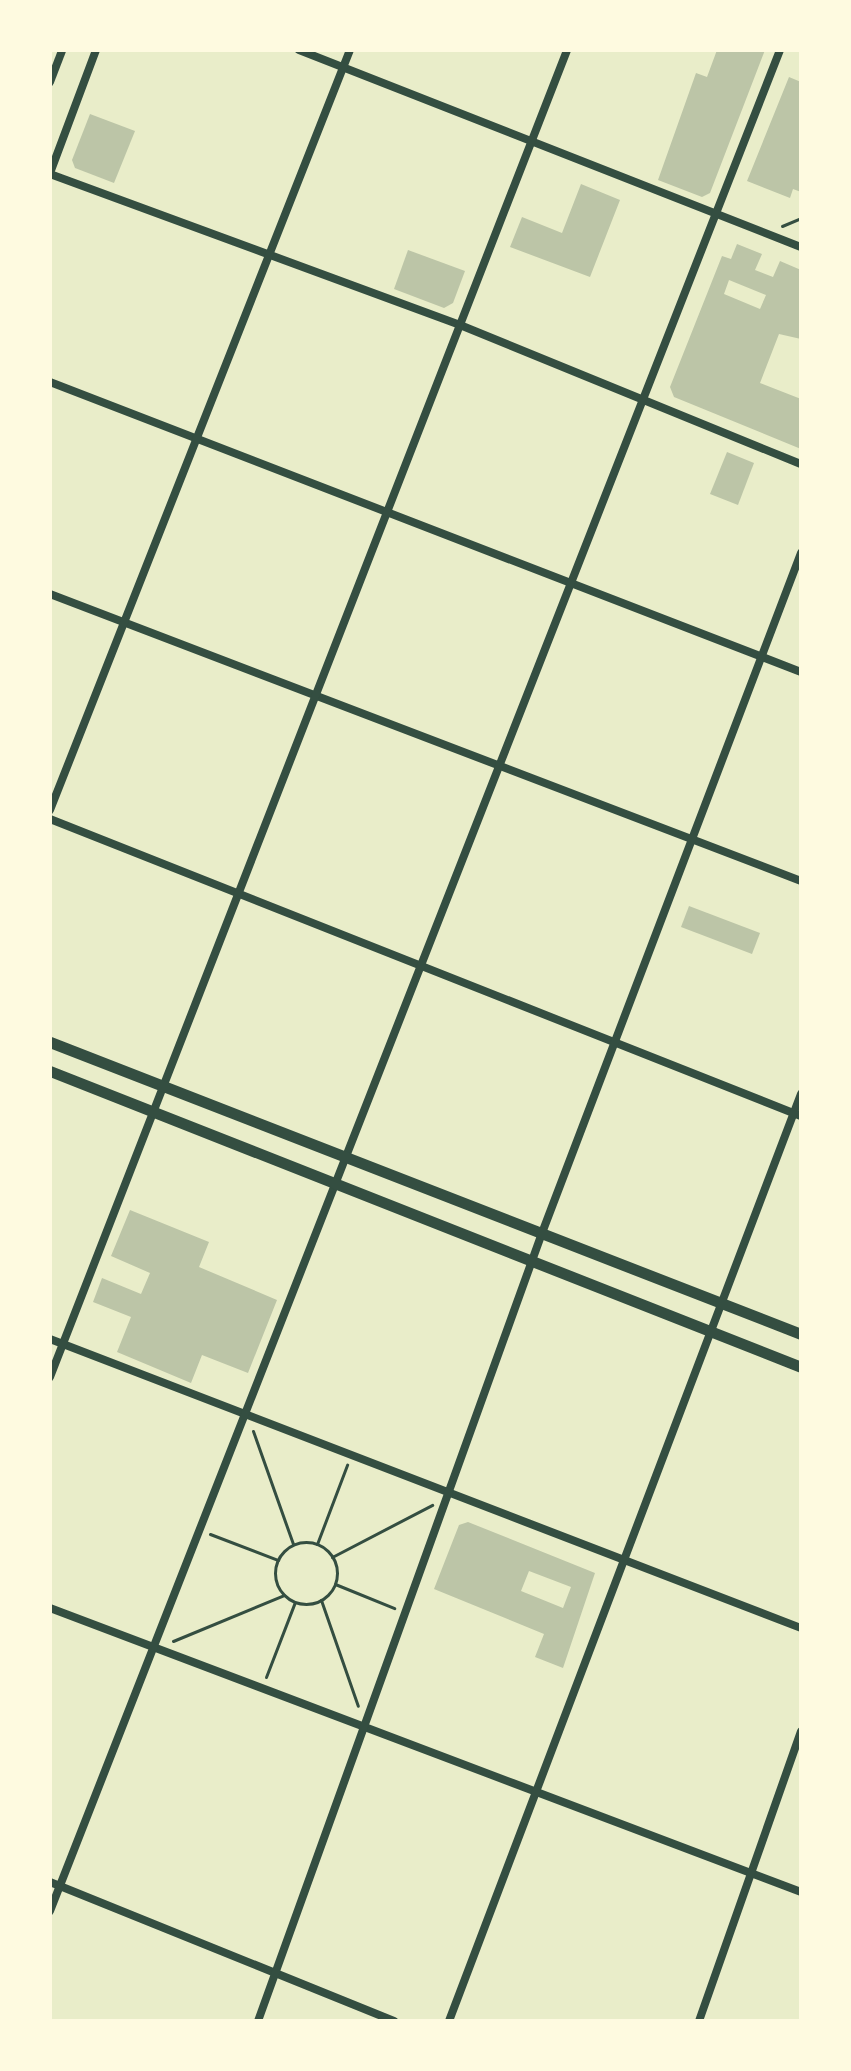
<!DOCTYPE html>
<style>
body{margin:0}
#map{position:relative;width:851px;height:2071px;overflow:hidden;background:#e9edc9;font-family:"Fira Sans Condensed",sans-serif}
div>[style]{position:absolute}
.building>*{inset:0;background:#bcc5a7}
.path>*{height:3px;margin:-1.5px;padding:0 1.5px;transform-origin:1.5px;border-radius:1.5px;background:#344e41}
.path>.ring{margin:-1.5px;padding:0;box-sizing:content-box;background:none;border:3px solid #344e41;border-radius:50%}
.minor>*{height:8px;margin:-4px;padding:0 4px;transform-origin:4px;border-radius:4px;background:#344e41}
.secondary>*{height:11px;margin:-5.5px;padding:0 5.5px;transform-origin:5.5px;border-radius:5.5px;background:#344e41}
span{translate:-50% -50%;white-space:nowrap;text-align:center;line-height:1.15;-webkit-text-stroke:6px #fefae0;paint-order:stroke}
.frame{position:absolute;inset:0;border:52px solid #fefae0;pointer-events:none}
</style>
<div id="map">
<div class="building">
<div style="clip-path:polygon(717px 50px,765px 50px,710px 193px,702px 197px,658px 180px,696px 73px,707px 77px)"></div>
<div style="clip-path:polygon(789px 77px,801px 82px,801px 192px,793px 189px,790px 198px,747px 181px)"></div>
<div style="clip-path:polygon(90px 114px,135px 131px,114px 183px,75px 168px,72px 160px)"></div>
<div style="clip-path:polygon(581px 184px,620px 200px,590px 277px,510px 247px,522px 217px,562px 233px)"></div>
<div style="clip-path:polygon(evenodd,737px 244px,762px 254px,755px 270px,773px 277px,780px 261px,801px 270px,801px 339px,779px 334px,760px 383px,801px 399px,801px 449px,674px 397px,670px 387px,722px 256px,731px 259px,737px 244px,729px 280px,766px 295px,760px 309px,724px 294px,729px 280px)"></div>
<div style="clip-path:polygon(408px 250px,465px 271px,453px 303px,444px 308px,394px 289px)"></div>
<div style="clip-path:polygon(727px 452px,754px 463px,738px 505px,710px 494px)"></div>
<div style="clip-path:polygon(689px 906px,760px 933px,752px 954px,681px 927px)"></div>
<div style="clip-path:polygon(130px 1210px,209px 1242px,199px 1267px,277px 1300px,248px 1373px,202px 1355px,191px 1383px,117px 1352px,131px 1317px,93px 1302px,102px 1278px,141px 1294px,150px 1273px,111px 1256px)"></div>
<div style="clip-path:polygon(evenodd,468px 1522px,595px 1573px,563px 1668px,535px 1657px,544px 1634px,434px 1589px,459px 1525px,468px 1522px,529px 1571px,571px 1587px,563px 1608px,521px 1591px,529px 1571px)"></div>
</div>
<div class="path">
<div style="left:782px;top:226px;width:21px;rotate:-23deg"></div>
<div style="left:253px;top:1431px;width:120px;rotate:70.5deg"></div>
<div style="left:210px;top:1534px;width:73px;rotate:20.9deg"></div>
<div class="ring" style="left:275px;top:1542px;width:59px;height:59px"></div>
<div style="left:317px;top:1544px;width:85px;rotate:-69.2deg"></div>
<div style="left:332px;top:1557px;width:113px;rotate:-27.5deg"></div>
<div style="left:335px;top:1584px;width:64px;rotate:22.1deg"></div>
<div style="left:321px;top:1600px;width:112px;rotate:70.8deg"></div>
<div style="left:173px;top:1641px;width:120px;rotate:-22.5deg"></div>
<div style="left:266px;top:1677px;width:80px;rotate:-68.9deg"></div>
</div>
<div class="minor">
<div style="left:299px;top:50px;width:539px;rotate:21.43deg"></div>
<div style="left:50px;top:82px;width:34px;rotate:-69deg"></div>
<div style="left:50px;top:173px;width:131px;rotate:-69.5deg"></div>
<div style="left:50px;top:174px;width:437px;rotate:20.2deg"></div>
<div style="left:460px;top:325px;width:368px;rotate:22.2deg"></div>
<div style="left:50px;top:382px;width:805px;rotate:21.11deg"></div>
<div style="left:50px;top:594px;width:804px;rotate:20.91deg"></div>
<div style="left:50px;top:810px;width:817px;rotate:-68.46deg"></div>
<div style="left:50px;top:819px;width:808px;rotate:21.58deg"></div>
<div style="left:50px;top:1339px;width:805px;rotate:21.05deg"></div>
<div style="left:50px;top:1377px;width:1424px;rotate:-68.71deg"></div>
<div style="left:50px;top:1608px;width:803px;rotate:20.71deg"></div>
<div style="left:50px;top:1882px;width:371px;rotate:22deg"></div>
<div style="left:50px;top:1911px;width:1999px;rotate:-68.58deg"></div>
<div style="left:258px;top:2021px;width:838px;rotate:-70.18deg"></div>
<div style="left:542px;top:1233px;width:728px;rotate:-69.15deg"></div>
<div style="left:449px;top:2021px;width:992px;rotate:-69.21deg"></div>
<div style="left:699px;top:2021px;width:307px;rotate:-70.6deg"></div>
</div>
<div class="secondary">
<div style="left:50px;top:1042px;width:806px;rotate:21.25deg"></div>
<div style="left:50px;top:1071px;width:807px;rotate:21.51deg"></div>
</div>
<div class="frame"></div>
</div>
